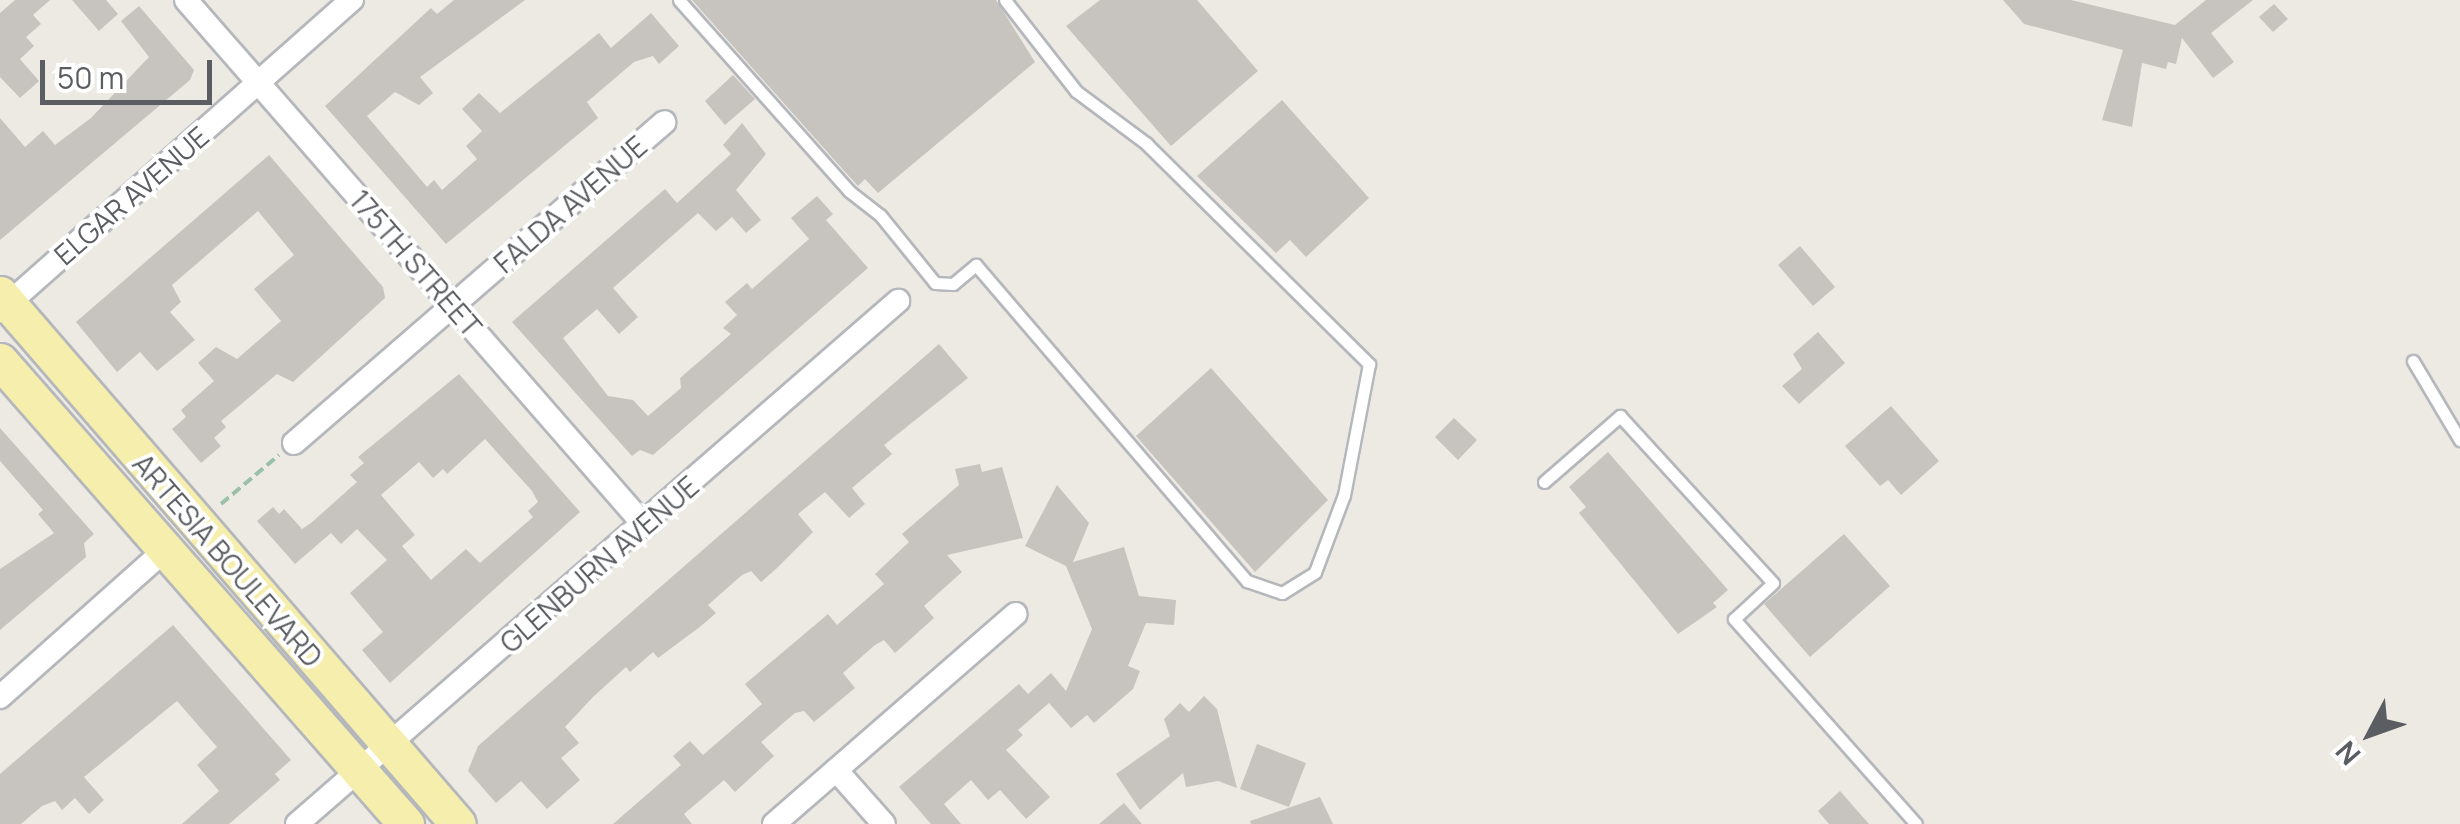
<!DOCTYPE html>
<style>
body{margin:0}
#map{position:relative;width:2460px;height:824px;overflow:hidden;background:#eceae2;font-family:Manrope,sans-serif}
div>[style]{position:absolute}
.building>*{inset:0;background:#c7c4bf}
.path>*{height:4px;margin-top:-2px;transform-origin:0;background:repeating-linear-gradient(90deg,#9ac1a8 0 10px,transparent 0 15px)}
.roads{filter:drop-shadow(2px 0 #b4b7bb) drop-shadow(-2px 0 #b4b7bb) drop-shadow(0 2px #b4b7bb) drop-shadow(0 -2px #b4b7bb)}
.lane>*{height:11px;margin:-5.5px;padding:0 5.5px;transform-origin:5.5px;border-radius:5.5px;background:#fff}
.street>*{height:22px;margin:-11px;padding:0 11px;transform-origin:11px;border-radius:11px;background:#fff}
.primary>*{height:35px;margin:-17.5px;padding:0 17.5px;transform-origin:17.5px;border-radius:17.5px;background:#f6eeac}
span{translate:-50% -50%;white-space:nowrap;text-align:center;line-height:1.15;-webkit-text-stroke:8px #fff;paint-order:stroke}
.street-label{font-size:28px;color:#5a5d61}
.north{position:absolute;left:2320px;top:684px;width:100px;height:100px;-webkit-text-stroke:8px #fff;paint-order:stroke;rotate:229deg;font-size:28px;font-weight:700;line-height:40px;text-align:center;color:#5a5d61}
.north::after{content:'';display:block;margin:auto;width:35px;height:45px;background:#5a5d61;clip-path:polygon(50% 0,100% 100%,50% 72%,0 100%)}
.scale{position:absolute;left:40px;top:60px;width:172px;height:45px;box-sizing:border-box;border:5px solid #5a5d61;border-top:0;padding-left:12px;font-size:30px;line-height:35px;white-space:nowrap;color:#5a5d61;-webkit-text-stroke:8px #fff;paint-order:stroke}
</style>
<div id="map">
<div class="building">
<div style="clip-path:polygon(15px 0,50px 0,33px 15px,41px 24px,26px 37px,34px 46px,20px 59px,39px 81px,20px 98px,0 77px,0 13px)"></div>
<div style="clip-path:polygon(72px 0,106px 0,118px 14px,99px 31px)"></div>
<div style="clip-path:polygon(454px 0,525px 0,420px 77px,433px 93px,419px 105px,395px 92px,367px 116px,427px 187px,434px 180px,442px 190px,477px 159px,466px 146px,482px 131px,462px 109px,479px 93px,500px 113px,599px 33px,611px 48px,651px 13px,679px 46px,659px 64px,653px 56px,634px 62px,587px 102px,598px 118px,446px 244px,325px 106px,431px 8px,437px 14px)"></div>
<div style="clip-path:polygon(692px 0,996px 0,1035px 62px,878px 193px,865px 179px,858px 186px,846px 173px)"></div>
<div style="clip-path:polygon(1100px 0,1197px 0,1258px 71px,1171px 146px,1066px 26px)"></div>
<div style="clip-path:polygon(2003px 0,2071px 0,2175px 25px,2206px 0,2253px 0,2211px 33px,2234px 62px,2213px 78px,2182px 38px,2176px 64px,2168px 62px,2166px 69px,2142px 63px,2132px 127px,2102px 120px,2123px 50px,2024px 24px)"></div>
<div style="clip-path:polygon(2274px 4px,2288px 19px,2273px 32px,2259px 17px)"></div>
<div style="clip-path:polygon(139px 6px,194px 70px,190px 80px,0 240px,0 118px,25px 147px,43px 131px,55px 145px,91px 118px,149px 57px,121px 21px)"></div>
<div style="clip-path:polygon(733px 75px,755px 99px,725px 125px,705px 101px)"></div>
<div style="clip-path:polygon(1282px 100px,1369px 198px,1306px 257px,1290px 240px,1276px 253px,1197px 176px)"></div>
<div style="clip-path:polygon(742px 123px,766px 154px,736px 190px,761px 220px,746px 233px,732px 217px,716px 231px,698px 213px,613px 288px,638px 317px,619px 334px,597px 309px,563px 338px,608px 396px,633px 400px,648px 416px,681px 388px,680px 378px,731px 334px,723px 328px,737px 315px,725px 302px,747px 283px,752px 289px,809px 239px,791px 218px,817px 196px,833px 214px,826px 220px,868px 268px,653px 455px,640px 450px,632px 456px,512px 322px,665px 189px,677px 203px,731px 154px,723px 145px)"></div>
<div style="clip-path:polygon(269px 155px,383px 287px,385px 298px,293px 382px,277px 374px,221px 421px,226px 427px,214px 438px,221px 446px,201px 463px,172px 429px,186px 417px,181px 410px,214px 381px,198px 363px,216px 347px,237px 359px,281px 321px,254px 289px,294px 255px,258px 211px,172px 285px,181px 302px,170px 312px,195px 340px,157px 371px,140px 352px,117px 372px,76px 322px)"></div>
<div style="clip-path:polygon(1800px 246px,1835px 287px,1813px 306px,1778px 265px)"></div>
<div style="clip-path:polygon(1818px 332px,1845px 363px,1799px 404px,1782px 386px,1802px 369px,1793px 354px)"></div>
<div style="clip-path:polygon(939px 344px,968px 378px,884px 445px,892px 454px,852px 488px,865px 504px,849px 518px,825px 492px,798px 514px,813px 532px,777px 568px,761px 582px,751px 571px,742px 575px,708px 605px,716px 613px,701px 626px,658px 658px,653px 652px,630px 672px,626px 667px,593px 697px,565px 727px,579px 743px,561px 758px,580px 780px,547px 809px,521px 781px,496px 803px,468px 771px,478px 746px)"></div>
<div style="clip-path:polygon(1211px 368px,1328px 500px,1255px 572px,1136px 436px)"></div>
<div style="clip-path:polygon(evenodd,459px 374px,580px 512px,390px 683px,362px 650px,383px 632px,350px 593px,387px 560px,357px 529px,341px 544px,331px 533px,295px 564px,257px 521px,273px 507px,279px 514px,284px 509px,302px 529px,311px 523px,357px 482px,350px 475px,364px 463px,358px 457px,459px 374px,485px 439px,532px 491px,538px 502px,528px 511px,533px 517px,480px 563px,466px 549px,431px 580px,402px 546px,415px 535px,381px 495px,419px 462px,433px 478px,443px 469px,447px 474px,485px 439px)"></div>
<div style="clip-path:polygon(1891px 406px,1939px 461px,1901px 495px,1888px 480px,1880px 486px,1845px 446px)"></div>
<div style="clip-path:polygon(1454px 418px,1477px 440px,1458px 460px,1435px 437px)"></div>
<div style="clip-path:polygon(0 428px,94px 534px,84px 543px,86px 557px,0 630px,0 569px,54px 533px,38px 514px,43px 510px,0 461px)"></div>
<div style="clip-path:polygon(1608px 452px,1728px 590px,1713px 603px,1717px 607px,1678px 634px,1579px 513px,1586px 507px,1569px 487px)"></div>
<div style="clip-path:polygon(980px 464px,982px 472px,1002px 467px,1023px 538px,947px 555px,962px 572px,924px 606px,934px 618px,895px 653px,884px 640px,875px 645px,843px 673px,855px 688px,814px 722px,804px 711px,795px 713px,761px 742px,774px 756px,735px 792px,724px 780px,684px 814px,692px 824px,613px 824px,681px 765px,673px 756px,690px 741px,703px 755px,762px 704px,745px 684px,828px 614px,837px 625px,884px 584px,875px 574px,909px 542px,902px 534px,959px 485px,955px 469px)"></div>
<div style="clip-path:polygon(1057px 485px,1089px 523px,1073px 562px,1124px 547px,1139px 596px,1176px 600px,1174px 625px,1146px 623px,1128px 666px,1140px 671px,1133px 689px,1094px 723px,1087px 715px,1071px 728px,1049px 703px,1018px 730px,1023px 735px,1006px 750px,1050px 797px,1026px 819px,1000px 790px,988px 800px,971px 780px,944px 804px,961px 824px,931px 824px,899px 787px,1019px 684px,1028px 694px,1051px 673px,1066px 691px,1092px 629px,1066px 566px,1025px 546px)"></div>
<div style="clip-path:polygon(1844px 534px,1890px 586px,1810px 657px,1764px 604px)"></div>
<div style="clip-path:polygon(173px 625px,291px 760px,275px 774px,280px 780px,229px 824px,182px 824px,219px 791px,197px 765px,217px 747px,177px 701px,84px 777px,104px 800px,89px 814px,75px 798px,62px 810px,55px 801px,42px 806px,21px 824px,0 824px,0 774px)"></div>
<div style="clip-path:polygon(1204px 696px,1217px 709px,1237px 788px,1218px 781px,1186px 787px,1183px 773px,1140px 810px,1116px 774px,1170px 736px,1164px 719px,1180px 703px,1189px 712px)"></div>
<div style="clip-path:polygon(1257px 744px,1306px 763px,1289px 807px,1240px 789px)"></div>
<div style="clip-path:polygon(1840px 791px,1869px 824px,1829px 824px,1818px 811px)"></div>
<div style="clip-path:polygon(1320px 797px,1333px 824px,1251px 824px,1250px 821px)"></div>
<div style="clip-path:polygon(1124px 803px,1142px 824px,1099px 824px)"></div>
</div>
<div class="path">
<div style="left:221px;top:504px;width:76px;rotate:-40.2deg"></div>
</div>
<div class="roads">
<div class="lane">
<div style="left:679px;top:0;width:256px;rotate:48.3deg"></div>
<div style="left:849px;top:191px;width:39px;rotate:38deg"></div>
<div style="left:880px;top:215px;width:87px;rotate:51deg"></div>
<div style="left:935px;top:283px;width:18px;rotate:3deg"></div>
<div style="left:953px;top:284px;width:30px;rotate:-40deg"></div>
<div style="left:976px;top:265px;width:416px;rotate:49.4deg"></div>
<div style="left:1247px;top:581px;width:37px;rotate:19deg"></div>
<div style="left:1282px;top:593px;width:39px;rotate:-32deg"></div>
<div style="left:1315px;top:572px;width:82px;rotate:-69.4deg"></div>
<div style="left:1344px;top:495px;width:133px;rotate:-79.2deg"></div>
<div style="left:1369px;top:364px;width:313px;rotate:-135.3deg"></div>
<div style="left:1147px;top:144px;width:89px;rotate:-143.3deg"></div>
<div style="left:1076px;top:91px;width:115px;rotate:-128deg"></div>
<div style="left:2413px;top:361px;width:92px;rotate:59.3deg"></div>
<div style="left:1544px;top:482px;width:101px;rotate:-41deg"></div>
<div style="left:1620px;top:416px;width:226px;rotate:47.5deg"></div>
<div style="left:1773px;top:583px;width:53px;rotate:137.3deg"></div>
<div style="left:1734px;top:619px;width:274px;rotate:48.4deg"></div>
</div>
<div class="street">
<div style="left:186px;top:0;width:698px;rotate:48.89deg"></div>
<div style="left:0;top:311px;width:470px;rotate:-41.5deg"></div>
<div style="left:294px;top:443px;width:490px;rotate:-40.9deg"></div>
<div style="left:0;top:697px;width:222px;rotate:-41.7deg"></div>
<div style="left:836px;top:770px;width:72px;rotate:48.4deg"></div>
<div style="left:297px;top:824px;width:797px;rotate:-41.03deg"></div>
<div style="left:774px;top:824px;width:320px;rotate:-41deg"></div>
</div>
<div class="primary">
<div style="left:0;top:294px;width:700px;rotate:49.17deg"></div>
<div style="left:0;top:361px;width:616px;rotate:48.75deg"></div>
</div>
</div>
<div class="street-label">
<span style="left:131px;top:195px;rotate:-41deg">ELGAR AVENUE</span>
<span style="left:570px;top:204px;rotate:-41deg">FALDA AVENUE</span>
<span style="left:416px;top:263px;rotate:49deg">175TH STREET</span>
<span style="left:228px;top:560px;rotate:49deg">ARTESIA BOULEVARD</span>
<span style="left:599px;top:564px;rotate:-41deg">GLENBURN AVENUE</span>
</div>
<div class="north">N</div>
<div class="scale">50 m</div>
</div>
